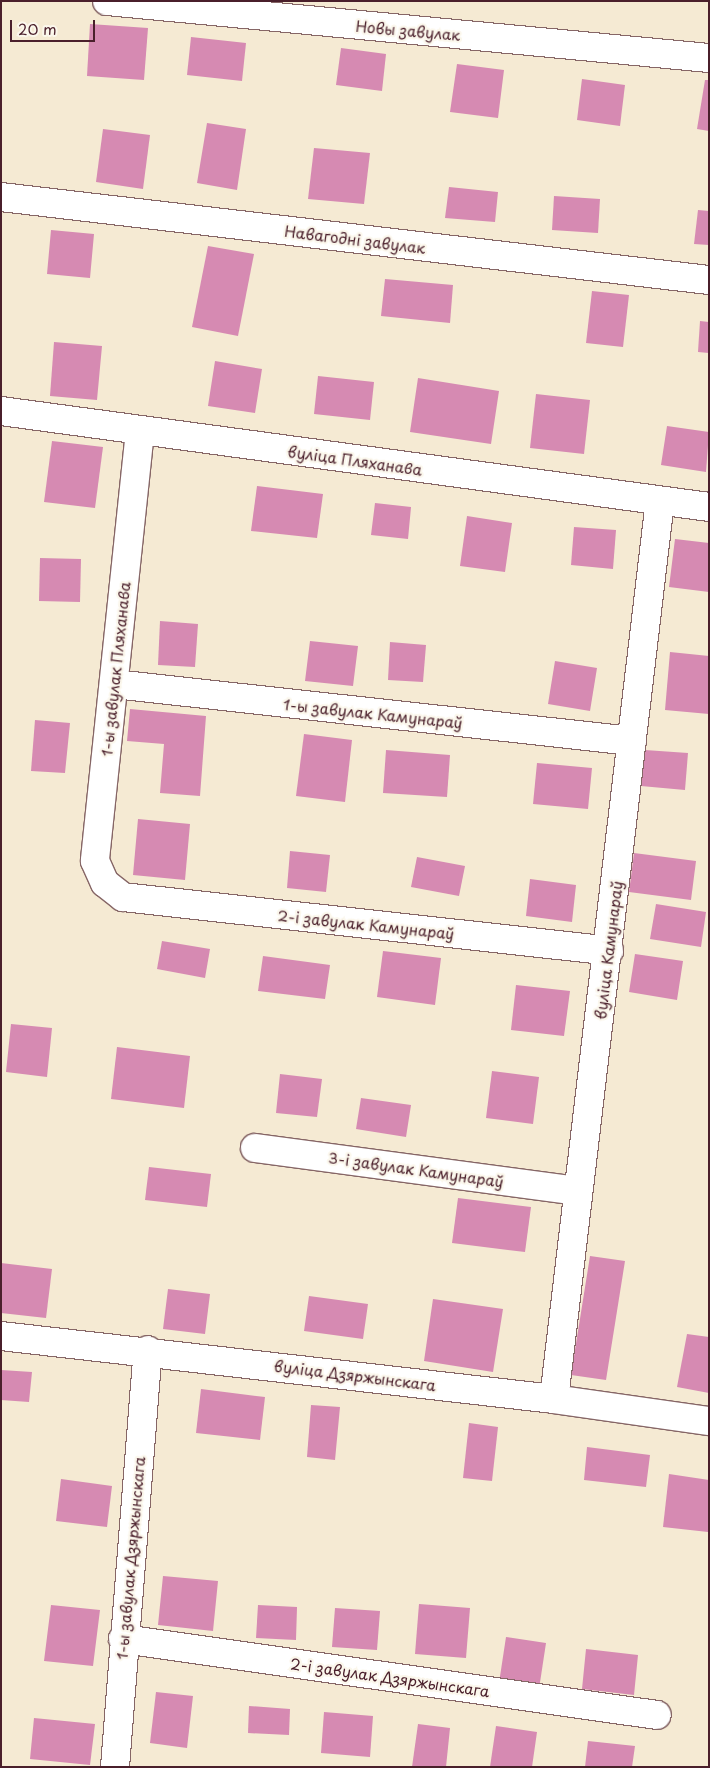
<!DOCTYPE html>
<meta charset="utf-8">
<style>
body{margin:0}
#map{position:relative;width:710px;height:1768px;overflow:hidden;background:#f5ead3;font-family:"Playpen Sans",sans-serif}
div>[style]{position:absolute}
.building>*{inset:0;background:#d68ab2}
.roads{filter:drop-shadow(1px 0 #866666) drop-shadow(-1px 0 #866666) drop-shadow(0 1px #866666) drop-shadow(0 -1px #866666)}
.street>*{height:28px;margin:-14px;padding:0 14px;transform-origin:14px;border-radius:14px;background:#fff}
.secondary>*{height:28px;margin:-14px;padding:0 14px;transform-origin:14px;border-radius:14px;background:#fff}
span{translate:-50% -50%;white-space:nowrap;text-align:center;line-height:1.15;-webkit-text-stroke:4.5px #fbf7ec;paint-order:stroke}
.street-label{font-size:15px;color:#4a1f2b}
.frame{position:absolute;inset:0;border:2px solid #4a1f2b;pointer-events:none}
.scale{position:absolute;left:10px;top:20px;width:85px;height:22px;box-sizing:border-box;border:2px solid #4a1f2b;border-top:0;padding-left:6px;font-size:15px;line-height:18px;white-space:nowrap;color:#4a1f2b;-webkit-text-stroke:4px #fbf7ec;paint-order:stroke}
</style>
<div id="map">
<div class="building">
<div style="clip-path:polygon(90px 24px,148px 28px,144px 80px,87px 76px)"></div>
<div style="clip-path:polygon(191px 37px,246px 43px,242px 81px,187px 75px)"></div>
<div style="clip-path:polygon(341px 48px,386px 54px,382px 91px,336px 85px)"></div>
<div style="clip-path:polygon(457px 64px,504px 70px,498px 118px,450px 112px)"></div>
<div style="clip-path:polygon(582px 79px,625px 85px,620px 126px,577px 120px)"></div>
<div style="clip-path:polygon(705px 80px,709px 80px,709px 131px,697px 129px)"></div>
<div style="clip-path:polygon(207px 123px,246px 129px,237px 190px,197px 183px)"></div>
<div style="clip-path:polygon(103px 129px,150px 135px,143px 189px,96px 182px)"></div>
<div style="clip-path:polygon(314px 148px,370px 153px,364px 204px,308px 199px)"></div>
<div style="clip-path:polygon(449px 187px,498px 192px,495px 222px,445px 218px)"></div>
<div style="clip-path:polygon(554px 196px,600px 199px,598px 233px,552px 230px)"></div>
<div style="clip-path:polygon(698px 210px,709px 211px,709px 245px,694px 244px)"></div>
<div style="clip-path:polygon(51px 230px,94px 234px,90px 278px,47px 274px)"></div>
<div style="clip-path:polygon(208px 246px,254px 254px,238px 336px,192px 327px)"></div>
<div style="clip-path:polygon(385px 279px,453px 285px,450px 323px,381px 316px)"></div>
<div style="clip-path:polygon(592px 291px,629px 295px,623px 347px,586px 343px)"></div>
<div style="clip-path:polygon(700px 321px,709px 322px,709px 353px,698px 352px)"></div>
<div style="clip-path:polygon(54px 342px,102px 346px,97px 400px,50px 396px)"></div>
<div style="clip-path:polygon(215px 361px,262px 369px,255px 413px,208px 406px)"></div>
<div style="clip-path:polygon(318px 376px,374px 382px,370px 420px,314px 414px)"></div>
<div style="clip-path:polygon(418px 378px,499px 391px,491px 444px,410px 432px)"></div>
<div style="clip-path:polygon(536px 394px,590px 400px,584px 454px,530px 448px)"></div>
<div style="clip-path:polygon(667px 426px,709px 432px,706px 472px,661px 465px)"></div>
<div style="clip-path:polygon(52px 441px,103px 447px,95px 508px,44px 502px)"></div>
<div style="clip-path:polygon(257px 486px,323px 494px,317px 538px,251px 531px)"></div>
<div style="clip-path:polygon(375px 503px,411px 507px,408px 539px,371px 535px)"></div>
<div style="clip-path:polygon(467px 516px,512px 523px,505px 572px,460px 566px)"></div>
<div style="clip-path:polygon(574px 527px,616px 530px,613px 569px,571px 565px)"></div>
<div style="clip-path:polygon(675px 539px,709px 543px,709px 592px,669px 587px)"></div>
<div style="clip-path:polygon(40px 558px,81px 559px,80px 602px,39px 601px)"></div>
<div style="clip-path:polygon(160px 621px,198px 624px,195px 667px,158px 665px)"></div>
<div style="clip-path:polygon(310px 641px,358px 646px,353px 686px,305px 681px)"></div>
<div style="clip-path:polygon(390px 642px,426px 645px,423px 682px,388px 680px)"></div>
<div style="clip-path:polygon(670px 652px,709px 656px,709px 714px,665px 710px)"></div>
<div style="clip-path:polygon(555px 661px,597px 668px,590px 711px,548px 704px)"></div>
<div style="clip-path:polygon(130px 709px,206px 716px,200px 796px,160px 793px,164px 744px,127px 741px)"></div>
<div style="clip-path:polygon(35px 720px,70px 723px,65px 773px,31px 771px)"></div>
<div style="clip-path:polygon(304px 734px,352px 740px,345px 802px,296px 796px)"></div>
<div style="clip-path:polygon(386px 750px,450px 755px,447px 797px,383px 793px)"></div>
<div style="clip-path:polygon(645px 750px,688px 753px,685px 790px,641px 786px)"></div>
<div style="clip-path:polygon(537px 763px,592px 768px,588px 809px,533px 804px)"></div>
<div style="clip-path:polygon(138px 819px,190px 824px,185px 880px,133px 875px)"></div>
<div style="clip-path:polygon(290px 851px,330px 855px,326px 892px,287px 888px)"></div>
<div style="clip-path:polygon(634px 853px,696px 861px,691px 900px,629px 892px)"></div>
<div style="clip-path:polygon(417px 857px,465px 866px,459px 896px,411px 887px)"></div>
<div style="clip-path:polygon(530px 879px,576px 885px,572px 922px,526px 916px)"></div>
<div style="clip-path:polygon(656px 904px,706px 912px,701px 947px,650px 939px)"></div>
<div style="clip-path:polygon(162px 941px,210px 949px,205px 978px,157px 969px)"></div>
<div style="clip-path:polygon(383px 951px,441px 958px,435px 1005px,377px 997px)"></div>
<div style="clip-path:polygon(635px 954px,683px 961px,677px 1000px,629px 992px)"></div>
<div style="clip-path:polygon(263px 956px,330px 965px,325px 999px,258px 991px)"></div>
<div style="clip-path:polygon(516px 985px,570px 991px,564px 1036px,511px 1030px)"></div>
<div style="clip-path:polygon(11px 1024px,52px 1028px,47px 1077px,6px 1072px)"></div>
<div style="clip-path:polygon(117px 1047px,190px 1056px,184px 1108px,111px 1099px)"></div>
<div style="clip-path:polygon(492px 1071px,539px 1077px,533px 1124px,486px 1118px)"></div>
<div style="clip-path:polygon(280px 1074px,322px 1079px,317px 1117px,276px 1113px)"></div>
<div style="clip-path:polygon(361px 1098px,411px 1105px,406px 1137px,356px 1129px)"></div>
<div style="clip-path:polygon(149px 1167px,211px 1174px,207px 1207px,145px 1200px)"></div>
<div style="clip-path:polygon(458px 1198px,531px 1207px,525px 1252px,452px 1243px)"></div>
<div style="clip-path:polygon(590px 1256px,625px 1261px,606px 1380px,571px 1375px)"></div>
<div style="clip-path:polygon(1px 1263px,52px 1269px,46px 1318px,1px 1313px)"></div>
<div style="clip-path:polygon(168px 1289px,210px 1294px,205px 1334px,163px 1329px)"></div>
<div style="clip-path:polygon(309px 1296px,368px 1304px,363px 1339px,304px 1331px)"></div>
<div style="clip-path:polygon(433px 1299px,503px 1309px,493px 1372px,424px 1361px)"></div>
<div style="clip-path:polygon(687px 1334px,709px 1337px,709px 1393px,677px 1387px)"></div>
<div style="clip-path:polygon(1px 1370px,32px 1372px,29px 1402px,1px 1400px)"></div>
<div style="clip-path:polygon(201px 1389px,265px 1397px,260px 1440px,196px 1433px)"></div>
<div style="clip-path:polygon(311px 1405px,340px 1407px,335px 1460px,307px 1457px)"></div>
<div style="clip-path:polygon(469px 1423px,498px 1427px,492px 1481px,463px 1478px)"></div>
<div style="clip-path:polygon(587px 1447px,650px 1455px,646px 1487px,584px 1480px)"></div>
<div style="clip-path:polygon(669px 1474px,709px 1480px,708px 1532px,663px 1527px)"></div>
<div style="clip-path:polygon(61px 1479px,112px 1486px,107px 1527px,56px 1521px)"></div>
<div style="clip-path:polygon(163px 1576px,218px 1581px,213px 1631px,158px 1625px)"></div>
<div style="clip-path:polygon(419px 1604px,470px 1608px,466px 1658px,415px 1654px)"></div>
<div style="clip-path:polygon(51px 1605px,100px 1610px,93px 1666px,44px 1661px)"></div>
<div style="clip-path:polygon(258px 1605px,297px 1607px,296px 1640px,256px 1638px)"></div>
<div style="clip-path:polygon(335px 1608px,380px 1611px,377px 1650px,332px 1647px)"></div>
<div style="clip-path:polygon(506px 1637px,546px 1643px,539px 1689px,499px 1683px)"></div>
<div style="clip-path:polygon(586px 1649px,638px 1655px,634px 1695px,582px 1689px)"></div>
<div style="clip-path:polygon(156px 1692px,193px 1696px,187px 1748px,150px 1743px)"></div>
<div style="clip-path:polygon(249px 1706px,290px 1709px,289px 1735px,248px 1733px)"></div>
<div style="clip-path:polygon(324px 1712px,373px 1716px,370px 1757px,321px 1753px)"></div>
<div style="clip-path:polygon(34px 1718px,95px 1724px,90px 1765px,30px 1759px)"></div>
<div style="clip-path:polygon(418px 1724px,450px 1728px,446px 1767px,412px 1767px)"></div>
<div style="clip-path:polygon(496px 1726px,537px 1732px,532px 1767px,490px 1767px)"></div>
<div style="clip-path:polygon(588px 1741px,635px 1746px,632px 1767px,585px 1767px)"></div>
</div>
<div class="roads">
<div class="street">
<div style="left:107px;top:1px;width:605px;rotate:5.41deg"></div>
<div style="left:1px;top:197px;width:713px;rotate:6.69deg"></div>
<div style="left:1px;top:411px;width:714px;rotate:7.72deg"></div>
<div style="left:140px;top:431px;width:432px;rotate:96deg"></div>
<div style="left:95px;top:861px;width:24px;rotate:66deg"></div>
<div style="left:105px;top:883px;width:23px;rotate:38deg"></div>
<div style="left:123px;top:897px;width:489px;rotate:6.3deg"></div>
<div style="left:114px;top:684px;width:521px;rotate:6.28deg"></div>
<div style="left:255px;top:1148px;width:324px;rotate:7.6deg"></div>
<div style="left:554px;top:1399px;width:904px;rotate:-83.27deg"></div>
<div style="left:123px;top:1639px;width:539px;rotate:8.1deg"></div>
<div style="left:115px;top:1767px;width:418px;rotate:-85.5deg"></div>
</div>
<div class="secondary">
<div style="left:1px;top:1336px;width:557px;rotate:6.5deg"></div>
<div style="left:554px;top:1399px;width:157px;rotate:8.1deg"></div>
</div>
</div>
<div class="street-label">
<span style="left:408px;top:30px;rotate:5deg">Новы завулак</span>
<span style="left:355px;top:239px;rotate:7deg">Навагодні завулак</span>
<span style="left:355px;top:460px;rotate:8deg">вуліца Пляханава</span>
<span style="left:115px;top:669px;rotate:-84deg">1-ы завулак Пляханава</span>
<span style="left:373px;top:713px;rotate:6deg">1-ы завулак Камунараў</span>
<span style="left:366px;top:924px;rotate:6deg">2-і завулак Камунараў</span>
<span style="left:608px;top:950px;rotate:-83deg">вуліца Камунараў</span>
<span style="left:416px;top:1169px;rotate:8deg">3-і завулак Камунараў</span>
<span style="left:355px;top:1375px;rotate:7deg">вуліца Дзяржынскага</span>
<span style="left:130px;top:1558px;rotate:-85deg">1-ы завулак Дзяржынскага</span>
<span style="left:390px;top:1677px;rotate:8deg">2-і завулак Дзяржынскага</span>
</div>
<div class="frame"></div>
<div class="scale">20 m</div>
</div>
